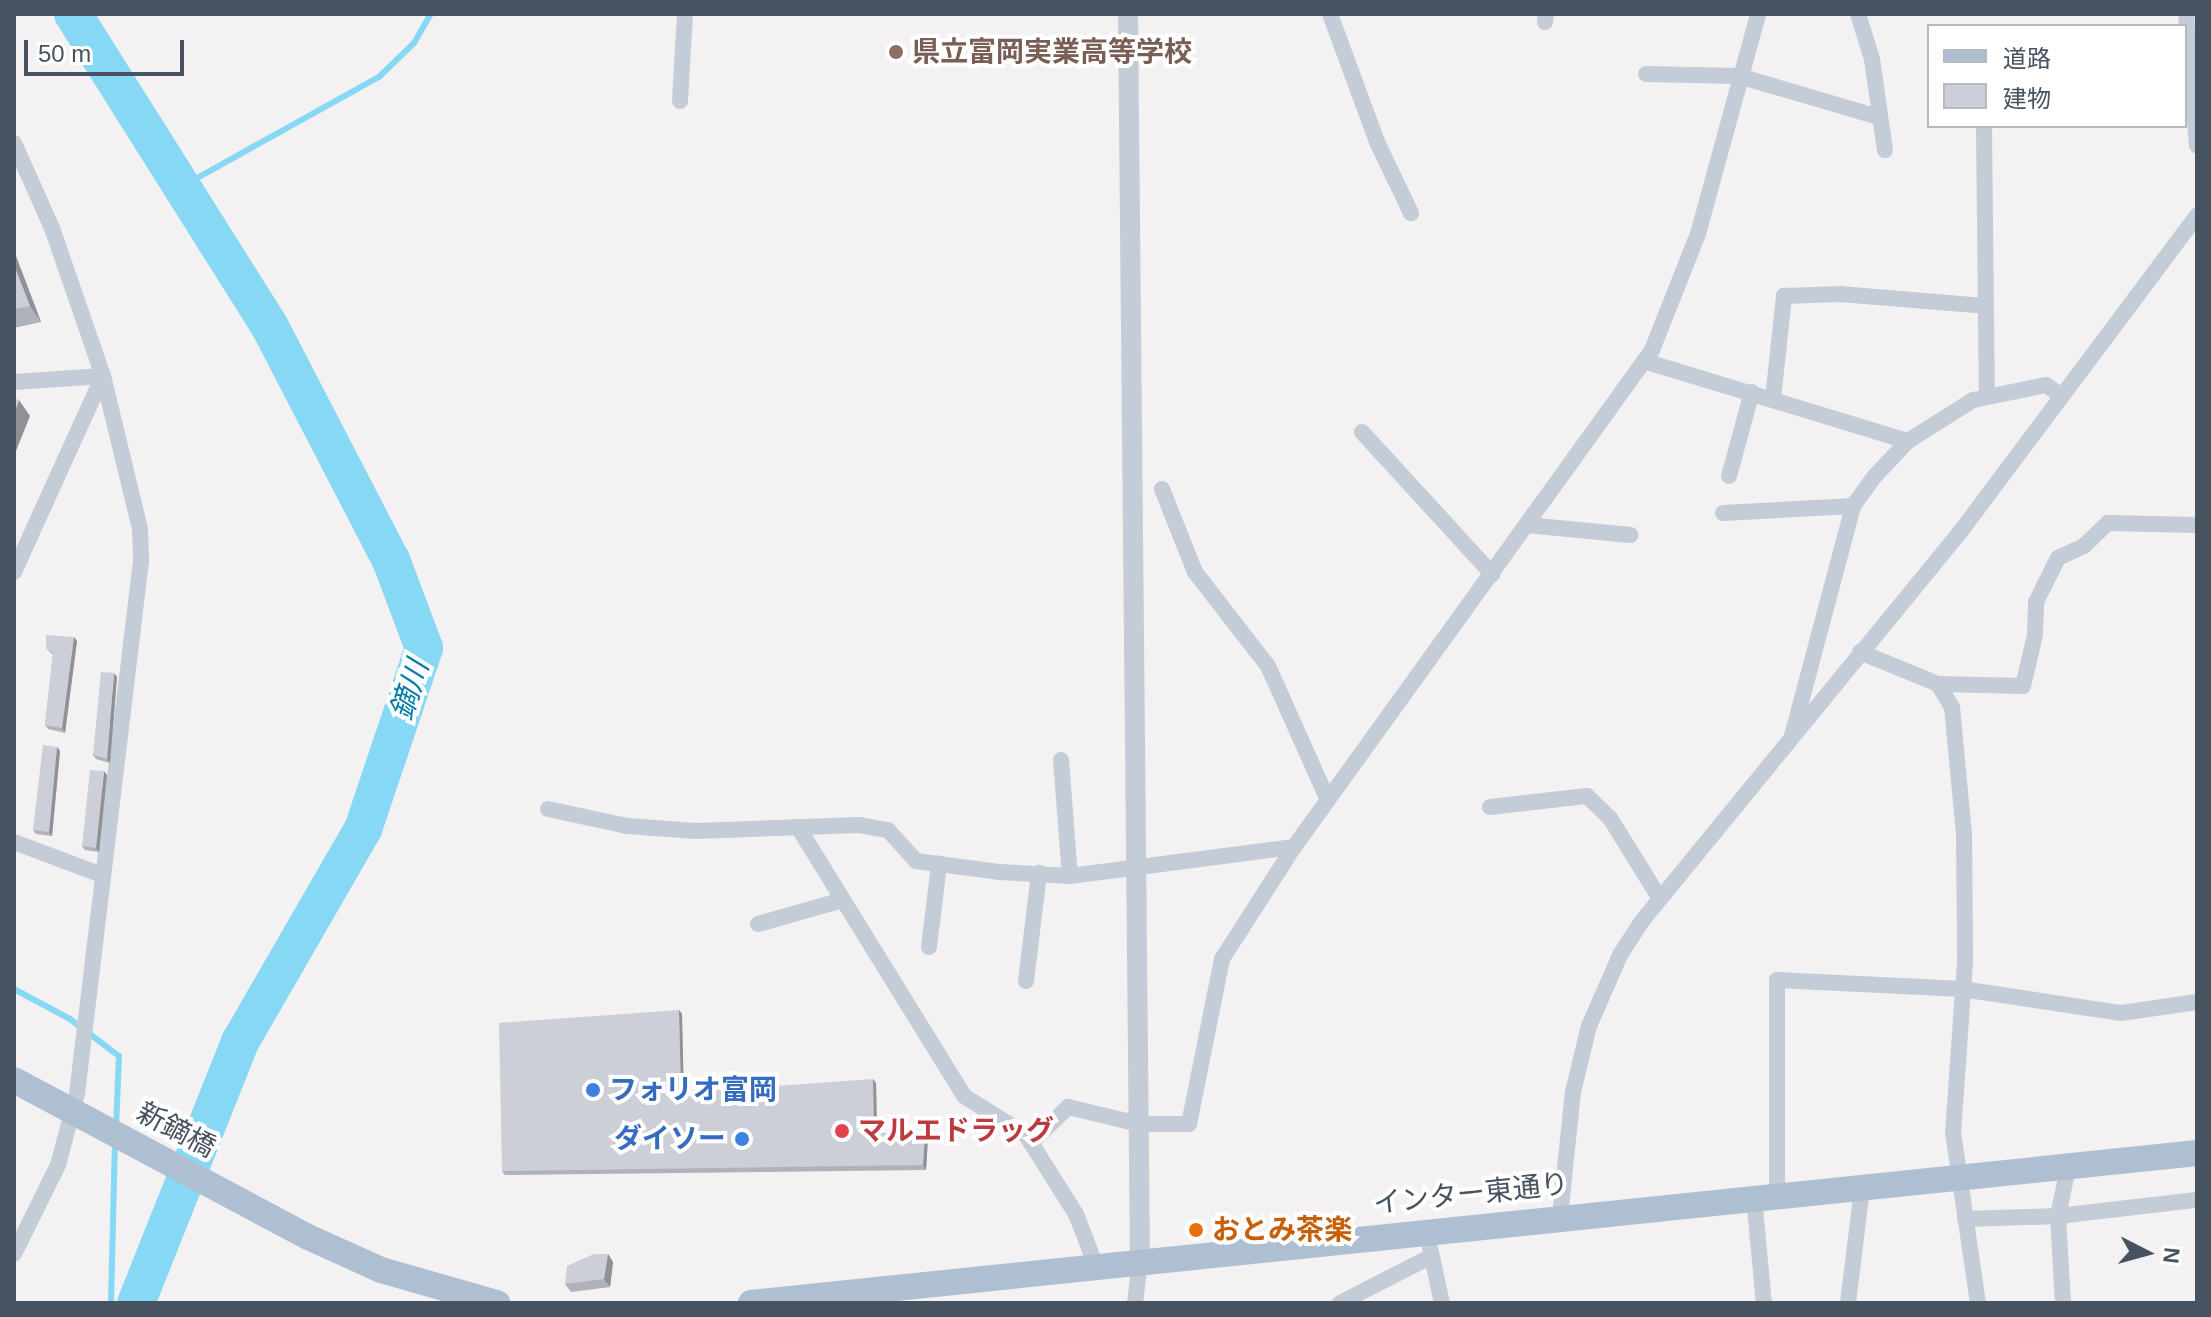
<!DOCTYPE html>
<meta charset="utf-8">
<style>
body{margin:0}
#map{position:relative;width:2211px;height:1317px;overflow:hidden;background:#f3f1f1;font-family:Helvetica,"Noto Sans JP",sans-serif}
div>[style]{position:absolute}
.stream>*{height:6px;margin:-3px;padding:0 3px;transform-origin:3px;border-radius:3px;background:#86d8f4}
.river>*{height:38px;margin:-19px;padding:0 19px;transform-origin:19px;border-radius:19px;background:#86d8f4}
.minor>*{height:16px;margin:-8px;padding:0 8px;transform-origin:8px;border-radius:8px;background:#c3ccd7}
.tertiary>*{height:20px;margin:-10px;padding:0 10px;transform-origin:10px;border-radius:10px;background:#c3ccd7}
.primary>*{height:26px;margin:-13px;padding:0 13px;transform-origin:13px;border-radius:13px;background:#aebfd2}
.primary-bridge>*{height:26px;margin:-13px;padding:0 13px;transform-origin:13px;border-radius:13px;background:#aebfd2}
.wall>*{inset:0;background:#afb2b9}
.shaded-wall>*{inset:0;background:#8f9196}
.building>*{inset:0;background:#cccfd7}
.dots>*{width:22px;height:22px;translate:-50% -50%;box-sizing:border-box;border:4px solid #fff;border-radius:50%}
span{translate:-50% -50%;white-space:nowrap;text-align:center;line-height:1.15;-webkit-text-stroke:8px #fff;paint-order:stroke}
.education-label{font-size:28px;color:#785e54;font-weight:700}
.left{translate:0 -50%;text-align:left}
.shop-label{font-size:28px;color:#366cbe;font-weight:700}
.right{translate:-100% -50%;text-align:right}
.street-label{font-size:28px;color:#475360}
.health-label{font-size:28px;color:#be3a42;font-weight:700}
.food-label{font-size:28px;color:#c56008;font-weight:700}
.water-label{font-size:30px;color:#027ea9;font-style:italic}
.frame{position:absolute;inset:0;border:16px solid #475360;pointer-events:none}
.legend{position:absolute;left:1927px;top:24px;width:260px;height:104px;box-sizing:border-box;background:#fff;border:2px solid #b5babf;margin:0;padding:10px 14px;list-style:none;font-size:24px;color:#475360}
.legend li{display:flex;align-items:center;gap:16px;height:40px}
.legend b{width:40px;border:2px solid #b5babf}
.north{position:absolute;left:2107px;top:1213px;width:80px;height:80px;-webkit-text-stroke:6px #fff;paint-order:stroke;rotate:96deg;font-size:22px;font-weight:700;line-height:32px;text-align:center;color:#475360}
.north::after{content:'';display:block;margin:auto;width:28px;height:36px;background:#475360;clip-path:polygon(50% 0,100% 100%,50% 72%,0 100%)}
.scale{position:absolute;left:24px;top:40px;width:160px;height:36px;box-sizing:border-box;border:4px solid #475360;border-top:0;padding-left:10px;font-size:24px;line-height:28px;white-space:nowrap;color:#475360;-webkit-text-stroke:6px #fff;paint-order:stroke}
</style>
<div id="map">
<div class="stream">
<div style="left:181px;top:187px;width:227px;rotate:-29.1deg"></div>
<div style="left:379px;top:77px;width:49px;rotate:-44.2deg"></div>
<div style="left:414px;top:43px;width:34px;rotate:-60deg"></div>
<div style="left:14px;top:989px;width:64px;rotate:28.2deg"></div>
<div style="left:70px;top:1019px;width:61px;rotate:37.1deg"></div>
<div style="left:119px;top:1056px;width:72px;rotate:92.4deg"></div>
<div style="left:111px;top:1303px;width:160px;rotate:-88.6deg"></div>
</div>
<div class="river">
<div style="left:73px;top:14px;width:368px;rotate:57.8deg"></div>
<div style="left:269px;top:325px;width:265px;rotate:62.6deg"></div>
<div style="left:391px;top:560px;width:94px;rotate:69.4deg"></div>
<div style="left:424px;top:648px;width:191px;rotate:108.6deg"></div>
<div style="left:363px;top:829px;width:246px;rotate:120deg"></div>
<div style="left:240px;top:1042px;width:281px;rotate:111.7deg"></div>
</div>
<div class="minor">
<div style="left:1330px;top:14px;width:136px;rotate:69.8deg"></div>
<div style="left:1377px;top:142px;width:79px;rotate:64.4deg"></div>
<div style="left:1858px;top:14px;width:47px;rotate:72.7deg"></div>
<div style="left:1872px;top:59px;width:92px;rotate:81.9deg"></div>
<div style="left:2186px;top:14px;width:132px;rotate:85.2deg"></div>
<div style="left:1545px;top:22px;width:8px;rotate:-83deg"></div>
<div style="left:1646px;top:74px;width:93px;rotate:1.2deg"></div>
<div style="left:1739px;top:76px;width:145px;rotate:16.4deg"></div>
<div style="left:680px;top:101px;width:87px;rotate:-86.7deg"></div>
<div style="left:1984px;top:126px;width:270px;rotate:89.4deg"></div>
<div style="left:14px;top:143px;width:93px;rotate:65.9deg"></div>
<div style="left:52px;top:228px;width:157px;rotate:71deg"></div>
<div style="left:103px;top:376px;width:157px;rotate:76.4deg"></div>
<div style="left:140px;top:529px;width:32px;rotate:88deg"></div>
<div style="left:141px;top:561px;width:537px;rotate:96.85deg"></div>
<div style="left:77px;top:1094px;width:73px;rotate:105deg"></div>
<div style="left:58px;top:1165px;width:99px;rotate:116.3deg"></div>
<div style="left:1644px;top:361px;width:276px;rotate:16.9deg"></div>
<div style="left:14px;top:382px;width:89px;rotate:-3.9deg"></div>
<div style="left:1773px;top:399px;width:104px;rotate:-83.9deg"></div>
<div style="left:1784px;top:296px;width:56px;rotate:-2deg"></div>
<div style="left:1840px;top:294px;width:145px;rotate:4.7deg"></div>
<div style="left:1362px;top:432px;width:193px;rotate:47.5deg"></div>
<div style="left:1729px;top:476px;width:87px;rotate:-74.7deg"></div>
<div style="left:1162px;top:489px;width:89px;rotate:68.3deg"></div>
<div style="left:1195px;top:572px;width:119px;rotate:52.2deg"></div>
<div style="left:1268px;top:666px;width:147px;rotate:65.9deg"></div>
<div style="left:1723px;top:513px;width:130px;rotate:-3.1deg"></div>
<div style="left:1527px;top:525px;width:104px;rotate:5.5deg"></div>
<div style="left:14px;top:572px;width:215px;rotate:-65.6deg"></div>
<div style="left:1860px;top:652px;width:84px;rotate:22.3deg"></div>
<div style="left:1938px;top:684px;width:27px;rotate:59deg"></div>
<div style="left:1952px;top:707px;width:129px;rotate:84.6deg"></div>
<div style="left:1964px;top:835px;width:127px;rotate:89.5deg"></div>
<div style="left:1965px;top:962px;width:170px;rotate:94deg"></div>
<div style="left:1953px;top:1132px;width:173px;rotate:81.7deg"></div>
<div style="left:1938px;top:684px;width:85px;rotate:1.3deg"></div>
<div style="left:2023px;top:686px;width:52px;rotate:-76.8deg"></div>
<div style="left:2035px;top:635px;width:33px;rotate:-88deg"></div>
<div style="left:2036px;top:602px;width:49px;rotate:-63.4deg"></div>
<div style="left:2058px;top:558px;width:29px;rotate:-25deg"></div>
<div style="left:2084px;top:546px;width:33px;rotate:-44deg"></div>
<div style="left:2108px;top:523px;width:89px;rotate:1.3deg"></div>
<div style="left:1792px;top:736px;width:238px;rotate:-75.1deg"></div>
<div style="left:1853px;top:506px;width:37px;rotate:-54deg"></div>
<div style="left:1875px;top:476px;width:48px;rotate:-46.7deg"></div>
<div style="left:1908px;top:441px;width:77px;rotate:-32.2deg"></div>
<div style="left:1973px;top:400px;width:75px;rotate:-11.6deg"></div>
<div style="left:2046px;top:385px;width:19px;rotate:35deg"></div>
<div style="left:1061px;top:760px;width:116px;rotate:85.6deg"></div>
<div style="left:1490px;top:807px;width:98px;rotate:-6.5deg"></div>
<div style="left:1587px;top:796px;width:32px;rotate:44deg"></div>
<div style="left:1610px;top:818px;width:95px;rotate:58.3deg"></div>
<div style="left:548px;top:809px;width:81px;rotate:12.1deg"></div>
<div style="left:627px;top:826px;width:69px;rotate:4.1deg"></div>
<div style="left:696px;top:831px;width:163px;rotate:-2.1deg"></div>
<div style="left:859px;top:825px;width:29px;rotate:10deg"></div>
<div style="left:888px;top:830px;width:42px;rotate:47.9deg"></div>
<div style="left:916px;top:861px;width:85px;rotate:7.5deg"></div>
<div style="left:1000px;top:872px;width:70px;rotate:3.3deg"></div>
<div style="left:1070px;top:876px;width:226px;rotate:-7.4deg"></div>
<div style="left:798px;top:827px;width:316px;rotate:58.3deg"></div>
<div style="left:964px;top:1096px;width:73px;rotate:32.2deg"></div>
<div style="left:1026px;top:1135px;width:93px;rotate:57.7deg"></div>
<div style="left:1076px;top:1214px;width:56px;rotate:69deg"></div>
<div style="left:14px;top:842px;width:94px;rotate:20.6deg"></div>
<div style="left:758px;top:924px;width:88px;rotate:-15.8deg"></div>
<div style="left:929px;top:947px;width:84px;rotate:-83.1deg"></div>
<div style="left:1026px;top:981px;width:109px;rotate:-83.1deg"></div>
<div style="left:1031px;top:1143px;width:52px;rotate:-44.2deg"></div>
<div style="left:1068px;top:1107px;width:73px;rotate:13.5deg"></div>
<div style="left:1139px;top:1124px;width:50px"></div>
<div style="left:1189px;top:1124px;width:168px;rotate:-78.7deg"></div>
<div style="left:1222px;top:959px;width:133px;rotate:-57.3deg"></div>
<div style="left:1294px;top:847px;width:613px;rotate:-54.23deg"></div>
<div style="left:1652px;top:350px;width:125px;rotate:-68.4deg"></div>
<div style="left:1698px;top:234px;width:228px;rotate:-74.7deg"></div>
<div style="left:1777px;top:1196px;width:216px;rotate:-90deg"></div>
<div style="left:1777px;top:980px;width:185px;rotate:2.8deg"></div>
<div style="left:1962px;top:989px;width:161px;rotate:8.6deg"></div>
<div style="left:2121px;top:1013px;width:77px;rotate:-8.2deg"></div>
<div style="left:1754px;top:1198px;width:105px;rotate:84.6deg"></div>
<div style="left:1560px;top:1217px;width:126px;rotate:-84.1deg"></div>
<div style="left:1573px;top:1092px;width:68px;rotate:-76.4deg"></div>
<div style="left:1589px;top:1026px;width:77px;rotate:-66.4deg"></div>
<div style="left:1620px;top:955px;width:40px;rotate:-57.1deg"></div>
<div style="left:1642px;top:921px;width:504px;rotate:-50.72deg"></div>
<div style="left:1961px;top:531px;width:394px;rotate:-53.2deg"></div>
<div style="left:1965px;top:1219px;width:93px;rotate:-1.8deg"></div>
<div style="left:2058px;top:1216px;width:140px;rotate:-6.6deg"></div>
<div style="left:1430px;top:1248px;width:56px;rotate:77.7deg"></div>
<div style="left:1135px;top:1303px;width:41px;rotate:-83deg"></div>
<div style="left:1340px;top:1303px;width:103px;rotate:-27.1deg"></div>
<div style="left:1848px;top:1303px;width:115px;rotate:-83deg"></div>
<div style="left:2063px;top:1303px;width:87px;rotate:-93.3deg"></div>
<div style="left:2058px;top:1216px;width:49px;rotate:-78.2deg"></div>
</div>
<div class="tertiary">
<div style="left:1128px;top:14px;width:1248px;rotate:89.45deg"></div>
</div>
<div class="primary">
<div style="left:308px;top:1237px;width:80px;rotate:24.3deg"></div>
<div style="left:381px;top:1270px;width:121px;rotate:15.9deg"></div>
<div style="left:751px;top:1303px;width:1454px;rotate:-5.92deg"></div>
</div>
<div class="primary-bridge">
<div style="left:14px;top:1080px;width:333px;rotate:28.1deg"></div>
</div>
<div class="wall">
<div style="clip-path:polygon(14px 251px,41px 322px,14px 328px)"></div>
<div style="clip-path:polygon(74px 637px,77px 641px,65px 733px,48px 729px,45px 725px,53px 655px,46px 648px)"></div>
<div style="clip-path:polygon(117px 677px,110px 763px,96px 759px,93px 755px)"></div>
<div style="clip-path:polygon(57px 747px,60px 751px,52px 836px,36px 834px,33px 830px)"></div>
<div style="clip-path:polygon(107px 775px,99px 852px,85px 850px,82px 846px)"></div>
<div style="clip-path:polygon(679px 1010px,682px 1014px,683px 1093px,876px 1083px,877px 1133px,925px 1134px,928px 1138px,926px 1170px,505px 1175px,502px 1171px)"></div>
<div style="clip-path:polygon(608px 1254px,613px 1262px,610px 1287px,571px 1292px,565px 1284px)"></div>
</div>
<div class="shaded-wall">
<div style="clip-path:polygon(14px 251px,41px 322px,30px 306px,14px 265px)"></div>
<div style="clip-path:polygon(19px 400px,30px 416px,14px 456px,14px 413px)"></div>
<div style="clip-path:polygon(74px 637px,77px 641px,65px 733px,62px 728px)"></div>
<div style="clip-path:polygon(114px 673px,117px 677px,110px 763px,107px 759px)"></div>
<div style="clip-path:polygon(57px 747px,60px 751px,52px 836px,49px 832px)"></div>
<div style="clip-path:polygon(104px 771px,107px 775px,99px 852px,96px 848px)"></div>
<div style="clip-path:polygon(679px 1010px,682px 1014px,684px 1097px,681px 1093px)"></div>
<div style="clip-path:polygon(873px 1079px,876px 1083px,877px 1137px,874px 1133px)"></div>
<div style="clip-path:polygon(925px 1134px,928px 1138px,926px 1170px,923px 1165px)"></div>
<div style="clip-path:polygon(608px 1254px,613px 1262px,610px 1287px,604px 1279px)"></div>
</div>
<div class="building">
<div style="clip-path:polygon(14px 265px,30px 306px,14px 309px)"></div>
<div style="clip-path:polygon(14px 398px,19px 400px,14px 413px)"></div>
<div style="clip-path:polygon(46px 635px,74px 637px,62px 728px,45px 725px,53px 653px,46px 648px)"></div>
<div style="clip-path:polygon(101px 672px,114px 673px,107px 759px,93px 755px)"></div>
<div style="clip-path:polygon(43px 745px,57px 747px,49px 832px,33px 830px)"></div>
<div style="clip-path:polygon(90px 770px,104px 771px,96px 848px,82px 846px)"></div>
<div style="clip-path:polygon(679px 1010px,681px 1093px,873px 1079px,874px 1133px,925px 1134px,923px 1165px,502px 1171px,499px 1023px)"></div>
<div style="clip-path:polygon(594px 1254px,608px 1254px,604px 1279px,565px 1284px,567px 1266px)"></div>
</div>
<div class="dots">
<div style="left:896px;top:52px;background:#8d6e63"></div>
<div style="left:593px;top:1090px;background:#3f7fe0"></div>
<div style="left:842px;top:1131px;background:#e0444e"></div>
<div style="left:742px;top:1139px;background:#3f7fe0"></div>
<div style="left:1196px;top:1230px;background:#e8710a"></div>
</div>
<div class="education-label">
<span class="left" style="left:912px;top:52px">県立富岡実業高等学校</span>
</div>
<div class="shop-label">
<span class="left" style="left:609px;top:1090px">フォリオ富岡</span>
<span class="right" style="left:726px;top:1139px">ダイソー</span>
</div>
<div class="street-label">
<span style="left:176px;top:1130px;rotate:28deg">新鏑橋</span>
<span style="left:1471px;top:1194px;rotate:-6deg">インター東通り</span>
</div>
<div class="health-label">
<span class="left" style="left:858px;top:1131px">マルエドラッグ</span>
</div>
<div class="food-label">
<span class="left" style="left:1212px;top:1230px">おとみ茶楽</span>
</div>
<div class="water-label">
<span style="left:410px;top:690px;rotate:-72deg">鏑川</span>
</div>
<div class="frame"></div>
<ul class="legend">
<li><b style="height:10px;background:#aebfd2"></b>道路</li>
<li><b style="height:22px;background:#cccfd7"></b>建物</li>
</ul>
<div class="north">N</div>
<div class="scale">50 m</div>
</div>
